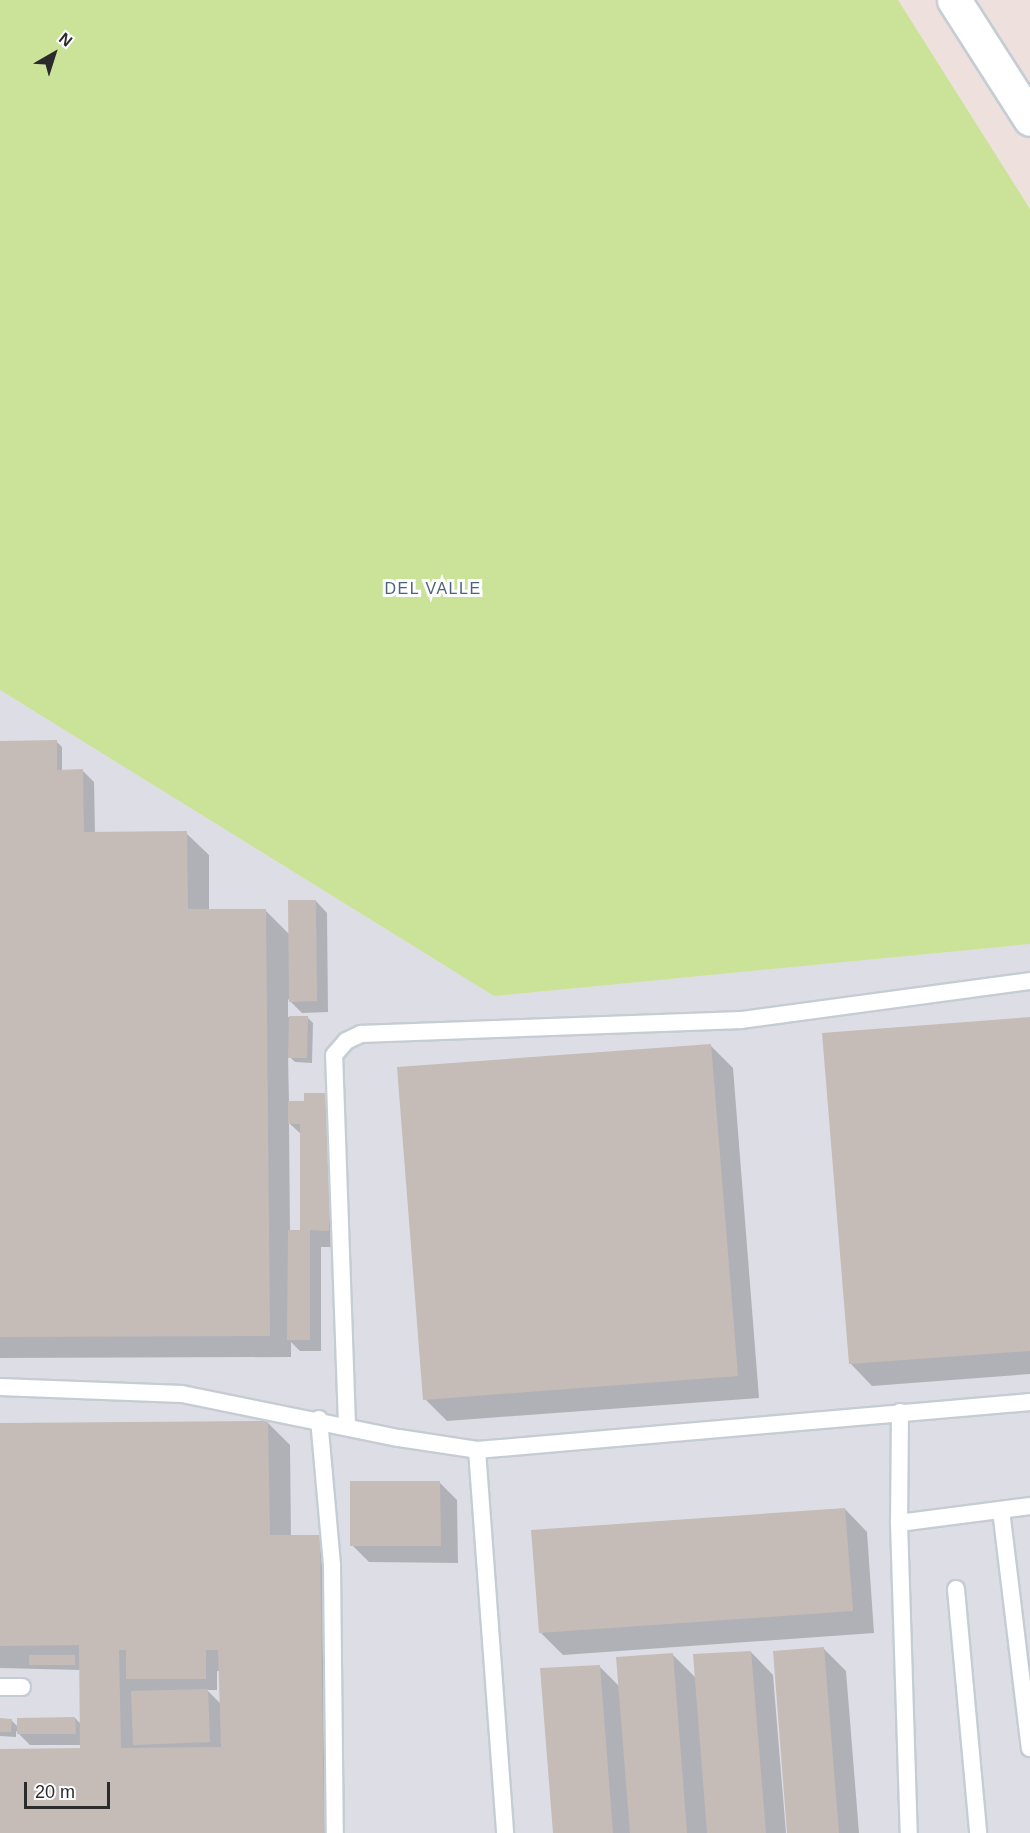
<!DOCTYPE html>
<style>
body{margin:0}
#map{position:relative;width:1030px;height:1833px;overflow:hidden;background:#ede0dd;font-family:Arial,sans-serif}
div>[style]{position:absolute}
.industrial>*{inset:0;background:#dddee5}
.green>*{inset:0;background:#cbe399}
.shadow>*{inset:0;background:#0003}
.building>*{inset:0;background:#c5bcb8}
.roads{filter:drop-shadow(2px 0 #c5cdd4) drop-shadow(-2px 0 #c5cdd4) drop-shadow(0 2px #c5cdd4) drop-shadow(0 -2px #c5cdd4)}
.service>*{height:16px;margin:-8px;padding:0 8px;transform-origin:8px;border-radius:8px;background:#fff}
.tertiary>*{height:33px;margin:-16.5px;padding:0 16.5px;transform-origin:16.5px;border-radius:16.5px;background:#fff}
span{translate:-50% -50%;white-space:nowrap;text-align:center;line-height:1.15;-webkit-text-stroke:6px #fff;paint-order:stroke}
.neighbourhood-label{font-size:16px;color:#4b647b;letter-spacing:1.5px}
.north{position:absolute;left:24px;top:24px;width:60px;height:60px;-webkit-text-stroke:4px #fff;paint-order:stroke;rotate:39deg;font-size:16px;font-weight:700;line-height:24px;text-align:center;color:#2b2b2b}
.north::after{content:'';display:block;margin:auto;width:21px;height:27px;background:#2b2b2b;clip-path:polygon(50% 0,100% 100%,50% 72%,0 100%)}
.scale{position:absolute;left:24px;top:1782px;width:86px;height:27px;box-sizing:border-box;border:3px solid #2b2b2b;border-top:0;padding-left:8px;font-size:18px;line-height:21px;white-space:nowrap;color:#2b2b2b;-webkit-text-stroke:4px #fff;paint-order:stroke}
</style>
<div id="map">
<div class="industrial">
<div style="clip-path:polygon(0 690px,494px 996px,1030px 944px,1030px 1833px,0 1833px)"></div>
</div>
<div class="green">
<div style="clip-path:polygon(0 0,898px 0,1030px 209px,1030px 944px,494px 996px,0 690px)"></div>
</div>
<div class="shadow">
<div style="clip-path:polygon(evenodd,0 742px,57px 742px,62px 747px,62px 771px,83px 771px,94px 782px,95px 833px,186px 833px,209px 855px,209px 911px,265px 910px,290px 935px,316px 901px,327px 913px,328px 1012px,302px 1013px,288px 999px,288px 1017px,307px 1017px,313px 1023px,312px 1063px,295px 1062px,288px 1055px,289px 1103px,306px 1103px,329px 1094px,346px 1112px,345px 1247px,321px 1247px,321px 1351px,300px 1351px,291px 1342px,291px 1357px,0 1358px,0 742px,289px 1123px,302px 1135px,301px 1232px,290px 1232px,289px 1123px)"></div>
<div style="clip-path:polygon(1030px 1019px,1030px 1374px,872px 1386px,850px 1363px)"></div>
<div style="clip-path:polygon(710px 1045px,733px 1068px,759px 1398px,447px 1421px,425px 1399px)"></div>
<div style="clip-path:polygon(evenodd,268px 1423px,290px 1445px,291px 1537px,319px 1536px,342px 1558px,339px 1765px,344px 1770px,345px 1833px,0 1833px,0 1750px,81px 1749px,81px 1745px,30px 1745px,16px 1731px,16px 1737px,0 1736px,0 1720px,11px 1720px,19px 1728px,75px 1718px,81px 1724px,80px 1670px,0 1668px,0 1424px,268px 1423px,217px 1671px,220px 1671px,221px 1704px,207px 1690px,217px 1690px,217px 1671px)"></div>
<div style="clip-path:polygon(440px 1483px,457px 1500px,458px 1563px,369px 1562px,352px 1545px)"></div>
<div style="clip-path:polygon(845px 1509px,867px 1532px,874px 1633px,563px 1655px,541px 1633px)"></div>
<div style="clip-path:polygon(824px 1649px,846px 1671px,859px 1833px,789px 1833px)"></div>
<div style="clip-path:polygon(751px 1652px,773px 1675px,786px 1833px,554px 1833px,599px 1666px,620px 1687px,673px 1655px,696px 1678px)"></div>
</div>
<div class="building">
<div style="clip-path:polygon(57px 740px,57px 770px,83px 769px,84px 832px,187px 831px,188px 909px,266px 909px,270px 1336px,0 1337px,0 741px)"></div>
<div style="clip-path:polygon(288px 900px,316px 900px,317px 1001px,289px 1002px)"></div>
<div style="clip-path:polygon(289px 1016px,308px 1016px,307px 1058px,288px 1058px)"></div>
<div style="clip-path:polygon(1030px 1017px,1030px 1351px,849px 1364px,822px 1033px)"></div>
<div style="clip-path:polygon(711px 1044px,738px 1376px,423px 1400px,397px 1067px)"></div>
<div style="clip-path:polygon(304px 1093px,329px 1093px,329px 1231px,310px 1230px,310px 1340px,287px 1340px,288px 1230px,300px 1230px,300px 1124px,288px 1124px,288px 1101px,304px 1101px)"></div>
<div style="clip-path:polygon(evenodd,268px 1421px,270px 1535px,320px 1535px,324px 1833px,0 1833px,0 1749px,80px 1748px,79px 1645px,0 1646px,0 1423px,268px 1421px,119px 1650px,126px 1650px,126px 1679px,206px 1679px,206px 1650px,218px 1650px,221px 1747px,121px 1748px,119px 1650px)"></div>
<div style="clip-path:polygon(350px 1481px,440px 1481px,441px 1546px,350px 1546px)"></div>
<div style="clip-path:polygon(845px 1508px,853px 1611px,539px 1633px,531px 1530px)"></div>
<div style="clip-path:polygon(824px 1647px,839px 1833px,787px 1833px,773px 1651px)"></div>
<div style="clip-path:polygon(751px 1651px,766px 1833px,707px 1833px,693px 1654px)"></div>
<div style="clip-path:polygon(673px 1653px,687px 1833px,630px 1833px,616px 1657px)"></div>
<div style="clip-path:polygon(29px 1655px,75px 1655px,75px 1665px,29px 1665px)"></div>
<div style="clip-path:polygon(600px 1665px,613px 1833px,553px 1833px,540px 1668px)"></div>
<div style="clip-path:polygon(208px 1689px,210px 1742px,133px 1745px,131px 1691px)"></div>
<div style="clip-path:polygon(75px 1717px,76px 1734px,17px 1734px,17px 1718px)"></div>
<div style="clip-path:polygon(0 1718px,12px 1719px,11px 1732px,0 1732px)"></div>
</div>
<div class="roads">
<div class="service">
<div style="left:0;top:1387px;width:182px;rotate:2.2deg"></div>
<div style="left:182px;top:1394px;width:221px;rotate:11.5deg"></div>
<div style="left:399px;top:1438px;width:79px;rotate:8.7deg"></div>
<div style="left:477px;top:1450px;width:555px;rotate:-4.96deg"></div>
<div style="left:900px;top:1412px;width:111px;rotate:90.5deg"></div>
<div style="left:899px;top:1523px;width:310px;rotate:88.2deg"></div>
<div style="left:319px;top:1419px;width:148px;rotate:84.9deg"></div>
<div style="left:332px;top:1566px;width:267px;rotate:89.4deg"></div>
<div style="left:347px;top:1425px;width:370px;rotate:-92deg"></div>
<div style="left:334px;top:1055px;width:18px;rotate:-49deg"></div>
<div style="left:346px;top:1041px;width:17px;rotate:-25deg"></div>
<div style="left:361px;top:1034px;width:380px;rotate:-2.1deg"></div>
<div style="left:741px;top:1020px;width:292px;rotate:-7.7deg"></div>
<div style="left:477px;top:1450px;width:384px;rotate:85.8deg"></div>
<div style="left:1001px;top:1510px;width:240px;rotate:83.1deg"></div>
<div style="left:899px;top:1523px;width:132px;rotate:-7.4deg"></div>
<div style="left:956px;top:1589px;width:245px;rotate:84.8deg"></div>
<div style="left:0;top:1687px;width:22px"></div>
</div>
<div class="tertiary">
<div style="left:954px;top:0;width:141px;rotate:57.4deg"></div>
</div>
</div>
<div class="neighbourhood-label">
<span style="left:433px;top:589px">DEL VALLE</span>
</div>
<div class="north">N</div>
<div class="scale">20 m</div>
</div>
